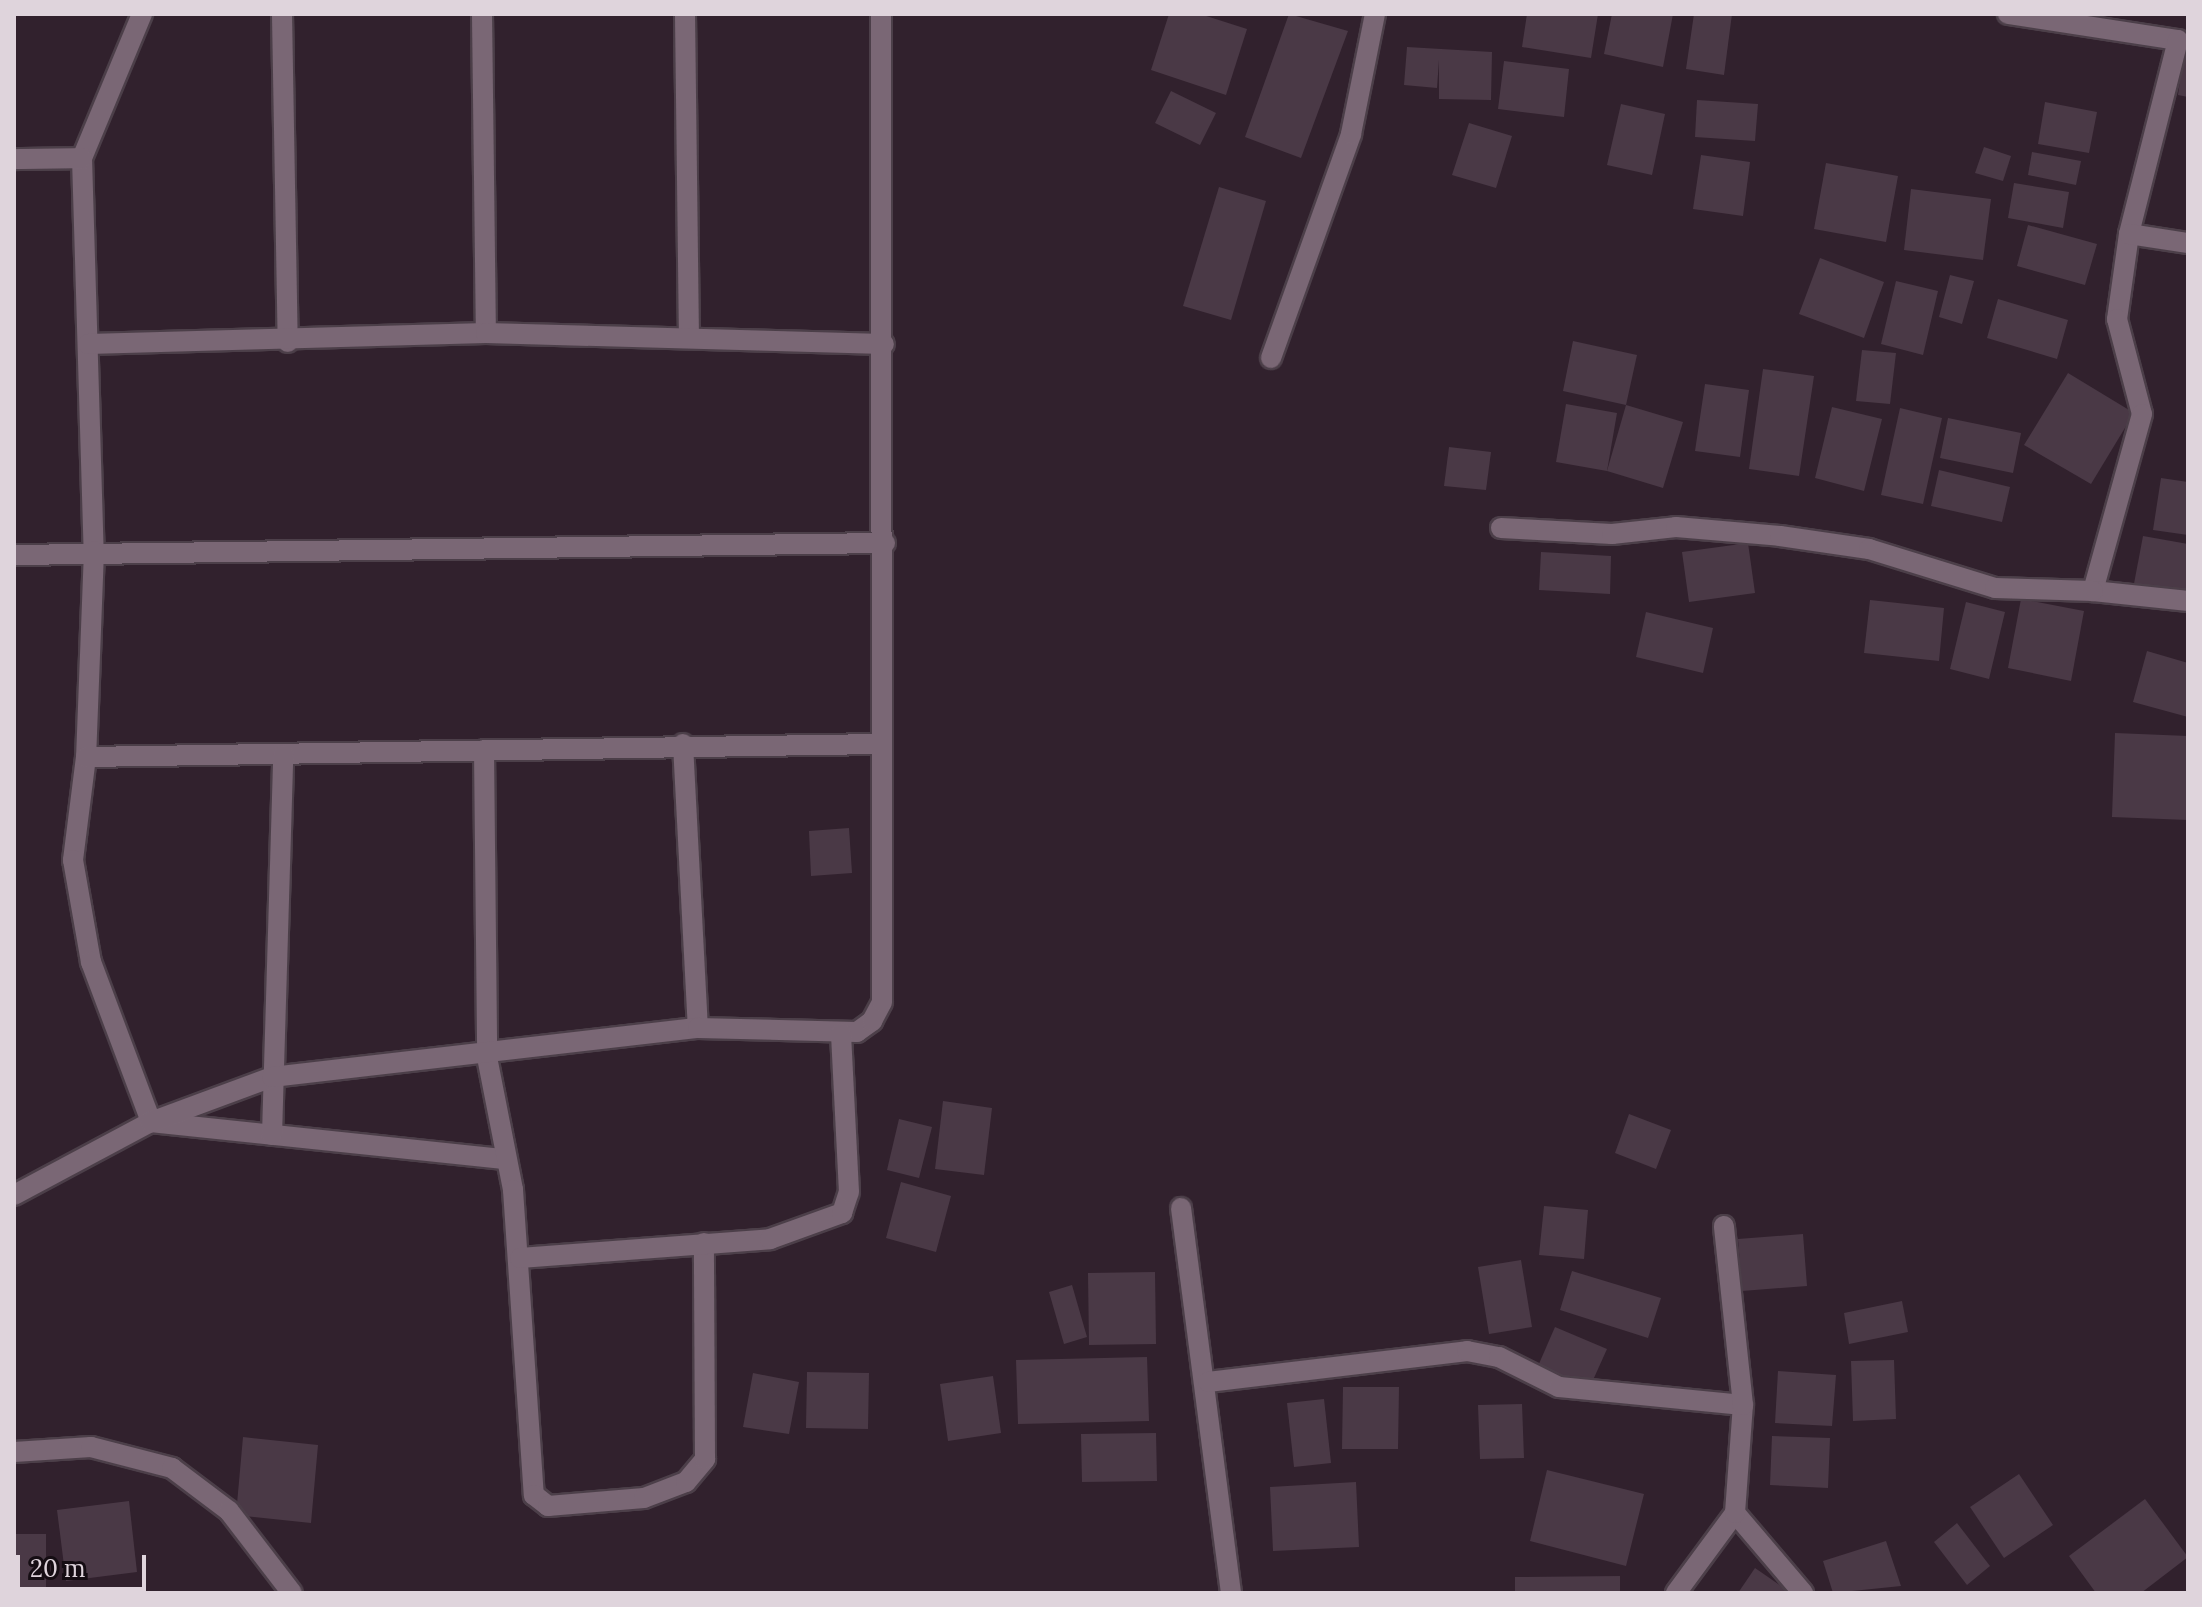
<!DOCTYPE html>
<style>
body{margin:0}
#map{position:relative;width:2202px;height:1607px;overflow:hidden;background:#31212d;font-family:Lora,serif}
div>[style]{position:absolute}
.building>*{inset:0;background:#4a3946}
.roads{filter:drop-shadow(2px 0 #4c3f49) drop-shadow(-2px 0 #4c3f49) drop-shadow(0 2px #4c3f49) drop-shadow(0 -2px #4c3f49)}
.minor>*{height:20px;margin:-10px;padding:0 10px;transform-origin:10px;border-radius:10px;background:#7a6775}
span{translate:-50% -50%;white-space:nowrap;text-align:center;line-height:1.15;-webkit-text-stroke:6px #150d13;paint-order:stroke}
.frame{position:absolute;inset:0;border:16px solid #dfd4dc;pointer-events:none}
.scale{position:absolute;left:16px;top:1555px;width:130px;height:36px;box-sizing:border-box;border:4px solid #dfd4dc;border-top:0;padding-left:10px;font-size:24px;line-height:28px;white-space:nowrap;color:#dfd4dc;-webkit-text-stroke:6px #150d13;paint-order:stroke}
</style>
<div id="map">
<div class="building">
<div style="clip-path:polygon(1169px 14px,1200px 14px,1247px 29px,1226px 95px,1151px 70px)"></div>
<div style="clip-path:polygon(1289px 14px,1348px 31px,1301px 158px,1245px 137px)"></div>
<div style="clip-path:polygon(1527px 14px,1598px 14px,1591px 58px,1522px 47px)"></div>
<div style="clip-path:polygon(1612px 14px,1673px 14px,1663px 67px,1604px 54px)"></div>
<div style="clip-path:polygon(1694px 14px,1732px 14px,1724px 75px,1686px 69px)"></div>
<div style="clip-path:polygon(2186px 37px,2188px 37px,2188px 97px,2178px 95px)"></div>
<div style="clip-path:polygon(1407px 47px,1492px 52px,1491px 100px,1439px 99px,1439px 60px,1437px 88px,1404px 85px)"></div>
<div style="clip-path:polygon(1504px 61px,1569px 69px,1564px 117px,1498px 109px)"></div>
<div style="clip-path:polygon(1171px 91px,1216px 113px,1200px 145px,1155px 123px)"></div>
<div style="clip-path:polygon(1697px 100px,1758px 104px,1755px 141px,1695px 137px)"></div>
<div style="clip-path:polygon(2045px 102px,2097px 112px,2089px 153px,2038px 144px)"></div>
<div style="clip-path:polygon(1621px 104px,1665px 114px,1652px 175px,1607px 165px)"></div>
<div style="clip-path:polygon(1469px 123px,1512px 136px,1496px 188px,1452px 175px)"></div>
<div style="clip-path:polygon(1984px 147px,2011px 156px,2003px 181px,1975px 173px)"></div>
<div style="clip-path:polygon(2032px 152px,2081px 161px,2076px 185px,2028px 175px)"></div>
<div style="clip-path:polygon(1701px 155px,1750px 162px,1743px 216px,1693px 209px)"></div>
<div style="clip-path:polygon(1826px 163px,1898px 176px,1886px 242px,1814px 229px)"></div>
<div style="clip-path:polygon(2014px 183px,2069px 192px,2063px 228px,2008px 218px)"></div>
<div style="clip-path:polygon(1219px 187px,1266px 201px,1231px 320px,1183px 306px)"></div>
<div style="clip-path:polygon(1911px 189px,1991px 199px,1983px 260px,1904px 250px)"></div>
<div style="clip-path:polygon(2028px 225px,2097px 244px,2085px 285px,2017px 266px)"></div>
<div style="clip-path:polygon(1820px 258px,1884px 282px,1864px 338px,1799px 314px)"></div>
<div style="clip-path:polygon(1950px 275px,1974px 281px,1962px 324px,1939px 317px)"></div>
<div style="clip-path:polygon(1896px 281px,1938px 291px,1923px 355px,1881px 344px)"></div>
<div style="clip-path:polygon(1998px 299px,2068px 320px,2057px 359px,1987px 338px)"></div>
<div style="clip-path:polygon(1573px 341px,1637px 355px,1626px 405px,1563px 391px)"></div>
<div style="clip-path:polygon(1862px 350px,1896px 353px,1890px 404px,1856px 401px)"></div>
<div style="clip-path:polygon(1763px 369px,1814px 376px,1799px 476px,1749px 469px)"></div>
<div style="clip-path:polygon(2068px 373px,2134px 413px,2091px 484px,2024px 445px)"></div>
<div style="clip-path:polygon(1705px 384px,1749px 390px,1740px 457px,1695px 451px)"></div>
<div style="clip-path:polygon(1566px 404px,1617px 413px,1607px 471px,1556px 462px)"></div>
<div style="clip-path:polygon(1626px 405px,1683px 422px,1663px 488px,1607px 471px)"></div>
<div style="clip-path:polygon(1832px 407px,1882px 419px,1864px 491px,1815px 478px)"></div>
<div style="clip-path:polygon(1900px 408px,1942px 418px,1923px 504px,1881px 495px)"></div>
<div style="clip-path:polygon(1948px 418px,2021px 433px,2013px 473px,1940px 458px)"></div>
<div style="clip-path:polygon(1449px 447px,1491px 452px,1486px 490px,1444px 486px)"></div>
<div style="clip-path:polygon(1939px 470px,2010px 487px,2002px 522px,1931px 506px)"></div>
<div style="clip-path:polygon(2161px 478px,2188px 482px,2188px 535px,2153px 530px)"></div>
<div style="clip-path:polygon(2143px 536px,2188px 544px,2188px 599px,2133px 589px)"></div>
<div style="clip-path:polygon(1748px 543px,1755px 593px,1689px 602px,1682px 552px)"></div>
<div style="clip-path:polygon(1541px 552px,1611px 556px,1610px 594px,1539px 590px)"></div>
<div style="clip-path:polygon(2021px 599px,2084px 611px,2071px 681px,2008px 668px)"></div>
<div style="clip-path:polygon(1870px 600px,1944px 608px,1939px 661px,1864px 653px)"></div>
<div style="clip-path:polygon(1966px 602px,2005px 612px,1989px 679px,1950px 669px)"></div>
<div style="clip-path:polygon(1646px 612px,1713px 628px,1703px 673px,1636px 657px)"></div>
<div style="clip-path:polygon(2147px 651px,2188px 663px,2188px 717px,2133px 702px)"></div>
<div style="clip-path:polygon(2115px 733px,2188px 736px,2188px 820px,2112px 817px)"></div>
<div style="clip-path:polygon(849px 828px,852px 873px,811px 876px,809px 831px)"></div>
<div style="clip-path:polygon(943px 1101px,992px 1108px,984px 1175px,935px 1169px)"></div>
<div style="clip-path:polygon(1629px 1114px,1671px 1130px,1656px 1169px,1615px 1153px)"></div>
<div style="clip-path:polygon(899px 1119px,932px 1127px,919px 1178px,887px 1170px)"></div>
<div style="clip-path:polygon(901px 1182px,951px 1196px,936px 1252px,886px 1238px)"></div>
<div style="clip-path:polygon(1544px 1206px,1588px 1210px,1584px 1259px,1539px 1255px)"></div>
<div style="clip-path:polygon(1803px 1234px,1807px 1286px,1742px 1291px,1738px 1239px)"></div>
<div style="clip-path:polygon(1521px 1260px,1532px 1327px,1489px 1334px,1478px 1267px)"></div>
<div style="clip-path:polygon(1572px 1271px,1661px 1298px,1648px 1338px,1560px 1310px)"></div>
<div style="clip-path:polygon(1155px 1272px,1156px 1344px,1089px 1345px,1088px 1273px)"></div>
<div style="clip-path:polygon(1072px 1285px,1087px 1337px,1064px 1344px,1049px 1292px)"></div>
<div style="clip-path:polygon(1902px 1301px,1908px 1332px,1849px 1344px,1844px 1313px)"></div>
<div style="clip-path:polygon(1555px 1327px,1607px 1349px,1589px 1389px,1538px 1366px)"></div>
<div style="clip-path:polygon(1147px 1357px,1149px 1421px,1018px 1424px,1016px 1360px)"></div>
<div style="clip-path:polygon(1894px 1360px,1896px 1419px,1853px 1421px,1851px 1361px)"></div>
<div style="clip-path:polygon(1778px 1371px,1836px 1375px,1832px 1426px,1775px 1423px)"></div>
<div style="clip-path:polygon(807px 1372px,869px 1373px,868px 1429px,806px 1428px)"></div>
<div style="clip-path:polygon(753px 1373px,799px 1382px,789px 1434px,743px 1427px)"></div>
<div style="clip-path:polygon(993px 1376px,1001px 1433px,948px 1441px,940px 1384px)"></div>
<div style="clip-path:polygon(1343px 1387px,1399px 1387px,1398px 1449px,1342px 1449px)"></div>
<div style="clip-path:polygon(1324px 1399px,1331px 1463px,1294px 1467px,1287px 1403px)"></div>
<div style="clip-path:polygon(1522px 1404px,1524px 1458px,1480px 1459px,1478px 1405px)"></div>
<div style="clip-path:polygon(1156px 1433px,1157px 1481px,1082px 1482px,1081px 1434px)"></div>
<div style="clip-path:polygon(1772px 1436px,1830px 1438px,1828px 1488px,1770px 1485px)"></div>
<div style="clip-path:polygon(243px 1437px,318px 1445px,311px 1523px,236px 1515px)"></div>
<div style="clip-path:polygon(1547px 1470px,1644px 1494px,1626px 1566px,1530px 1541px)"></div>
<div style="clip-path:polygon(2019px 1474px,2053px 1525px,2004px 1558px,1970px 1507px)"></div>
<div style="clip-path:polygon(1356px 1482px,1359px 1547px,1273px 1551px,1270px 1487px)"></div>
<div style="clip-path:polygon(2145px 1499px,2188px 1557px,2141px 1593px,2096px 1593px,2069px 1556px)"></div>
<div style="clip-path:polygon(129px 1501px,137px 1572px,66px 1581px,57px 1510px)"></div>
<div style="clip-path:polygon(1957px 1523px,1990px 1566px,1967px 1585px,1934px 1542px)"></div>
<div style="clip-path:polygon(14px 1534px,46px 1534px,46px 1590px,14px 1590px)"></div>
<div style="clip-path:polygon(1886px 1541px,1901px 1586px,1833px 1593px,1823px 1561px)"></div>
<div style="clip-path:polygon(1755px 1568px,1791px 1593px,1738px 1593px)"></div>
<div style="clip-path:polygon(1620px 1576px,1620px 1593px,1515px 1593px,1515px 1577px)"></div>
</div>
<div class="roads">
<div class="minor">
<div style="left:142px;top:14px;width:156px;rotate:112.6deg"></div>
<div style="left:82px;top:158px;width:393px;rotate:88.3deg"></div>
<div style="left:94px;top:551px;width:206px;rotate:92.2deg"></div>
<div style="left:86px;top:757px;width:104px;rotate:97.2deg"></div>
<div style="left:73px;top:860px;width:104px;rotate:80deg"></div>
<div style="left:91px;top:962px;width:171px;rotate:69.4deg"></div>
<div style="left:151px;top:1122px;width:357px;rotate:6deg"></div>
<div style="left:282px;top:14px;width:328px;rotate:89deg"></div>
<div style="left:482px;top:14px;width:319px;rotate:89.3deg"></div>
<div style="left:685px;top:14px;width:323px;rotate:89.3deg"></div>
<div style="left:2008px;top:14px;width:172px;rotate:8.7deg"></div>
<div style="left:2178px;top:40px;width:200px;rotate:104.2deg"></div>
<div style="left:2129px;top:234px;width:86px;rotate:98deg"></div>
<div style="left:2117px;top:319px;width:98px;rotate:75.3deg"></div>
<div style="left:2142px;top:414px;width:184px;rotate:105.5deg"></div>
<div style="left:2093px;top:591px;width:96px;rotate:6deg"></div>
<div style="left:14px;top:159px;width:68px;rotate:-0.8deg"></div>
<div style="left:2129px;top:234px;width:60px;rotate:8.7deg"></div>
<div style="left:88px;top:344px;width:398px;rotate:-1.6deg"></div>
<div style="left:486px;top:333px;width:398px;rotate:1.6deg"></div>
<div style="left:1271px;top:358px;width:238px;rotate:-70.3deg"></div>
<div style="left:1351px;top:134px;width:122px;rotate:-78.7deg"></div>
<div style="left:1501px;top:528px;width:111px;rotate:3.1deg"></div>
<div style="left:1612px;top:534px;width:64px;rotate:-6.2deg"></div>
<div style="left:1676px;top:527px;width:104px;rotate:4.9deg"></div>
<div style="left:1780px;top:536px;width:90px;rotate:8.3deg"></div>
<div style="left:1869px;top:549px;width:132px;rotate:17.2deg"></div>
<div style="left:1995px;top:588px;width:98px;rotate:1.8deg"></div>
<div style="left:14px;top:555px;width:871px;rotate:-0.79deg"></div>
<div style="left:683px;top:744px;width:284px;rotate:87deg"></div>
<div style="left:484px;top:750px;width:307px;rotate:89.4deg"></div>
<div style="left:487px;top:1057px;width:136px;rotate:78.9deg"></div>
<div style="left:513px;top:1190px;width:306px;rotate:86.1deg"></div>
<div style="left:534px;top:1495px;width:18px;rotate:38deg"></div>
<div style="left:548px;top:1506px;width:96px;rotate:-4.8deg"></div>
<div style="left:644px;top:1498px;width:45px;rotate:-20.9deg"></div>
<div style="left:686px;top:1482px;width:30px;rotate:-50deg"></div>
<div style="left:705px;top:1459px;width:216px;rotate:-90.3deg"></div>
<div style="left:86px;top:757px;width:792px;rotate:-0.94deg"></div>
<div style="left:272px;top:1135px;width:380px;rotate:-88.3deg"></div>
<div style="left:14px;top:1195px;width:155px;rotate:-28.1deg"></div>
<div style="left:151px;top:1122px;width:129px;rotate:-20.4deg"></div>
<div style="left:272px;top:1077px;width:429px;rotate:-6.6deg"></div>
<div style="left:698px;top:1028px;width:159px;rotate:1.4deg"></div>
<div style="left:857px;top:1032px;width:19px;rotate:-36deg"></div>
<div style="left:872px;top:1021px;width:21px;rotate:-62deg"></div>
<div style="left:882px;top:1002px;width:988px;rotate:-90.06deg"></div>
<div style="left:1181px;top:1208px;width:388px;rotate:82.6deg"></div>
<div style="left:520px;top:1258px;width:251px;rotate:-4.3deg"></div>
<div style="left:770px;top:1239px;width:77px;rotate:-19.9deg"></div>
<div style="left:842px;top:1213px;width:22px;rotate:-72deg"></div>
<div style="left:849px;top:1192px;width:159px;rotate:-92.9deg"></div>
<div style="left:1208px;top:1382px;width:261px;rotate:-6.8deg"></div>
<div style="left:1467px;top:1351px;width:33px;rotate:11deg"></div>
<div style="left:1499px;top:1357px;width:67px;rotate:26.6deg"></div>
<div style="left:1559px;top:1387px;width:185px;rotate:5.6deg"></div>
<div style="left:14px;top:1452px;width:77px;rotate:-3.7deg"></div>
<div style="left:91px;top:1447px;width:84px;rotate:14.5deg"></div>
<div style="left:172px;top:1468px;width:71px;rotate:37deg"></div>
<div style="left:229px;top:1511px;width:103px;rotate:52.5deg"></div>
<div style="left:1735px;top:1513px;width:105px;rotate:49.6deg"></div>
<div style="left:1676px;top:1593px;width:99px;rotate:-53.6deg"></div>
<div style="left:1735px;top:1513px;width:108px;rotate:-85.8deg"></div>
<div style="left:1743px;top:1405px;width:180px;rotate:-96.1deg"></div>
</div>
</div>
<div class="frame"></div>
<div class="scale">20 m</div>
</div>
